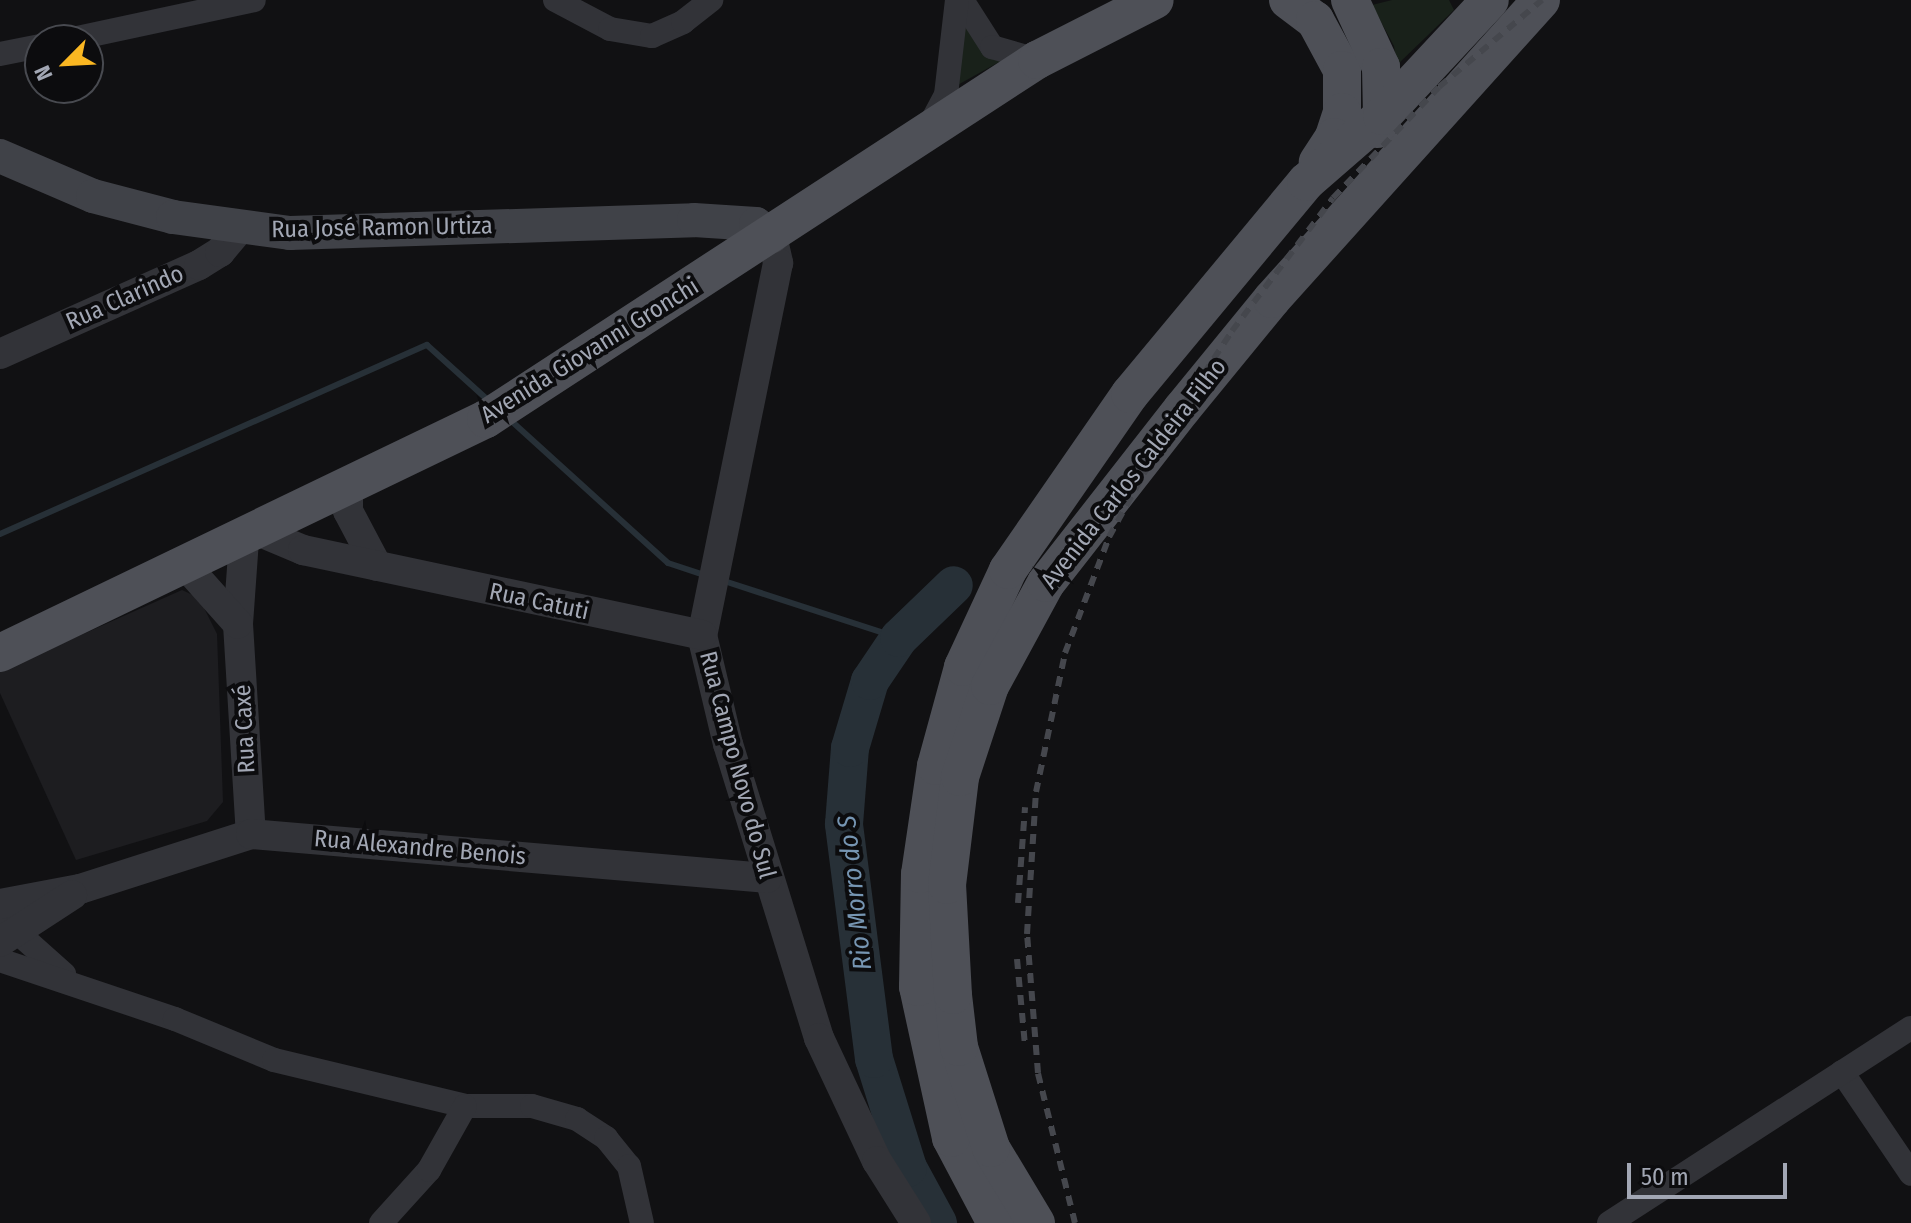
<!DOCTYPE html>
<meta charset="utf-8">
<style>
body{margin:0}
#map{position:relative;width:1911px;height:1223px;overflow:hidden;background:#111113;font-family:"Fira Sans Condensed",sans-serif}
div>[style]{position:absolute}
.built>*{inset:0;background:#1d1d20}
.green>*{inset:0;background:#19211a}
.stream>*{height:6px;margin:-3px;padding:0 3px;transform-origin:3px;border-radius:3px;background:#273037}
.river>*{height:38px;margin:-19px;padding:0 19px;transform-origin:19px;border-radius:19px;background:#273037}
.minor>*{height:24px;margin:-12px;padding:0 12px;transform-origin:12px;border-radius:12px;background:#323338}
.tertiary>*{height:30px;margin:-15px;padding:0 15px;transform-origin:15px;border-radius:15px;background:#323338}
.secondary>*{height:34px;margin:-17px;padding:0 17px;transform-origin:17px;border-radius:17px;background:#404248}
.primary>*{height:38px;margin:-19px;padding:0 19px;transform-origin:19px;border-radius:19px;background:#4e5057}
.rail>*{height:6px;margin-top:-3px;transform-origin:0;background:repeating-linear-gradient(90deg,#45474d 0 10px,transparent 0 18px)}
span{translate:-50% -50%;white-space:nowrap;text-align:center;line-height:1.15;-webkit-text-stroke:8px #0c0c0e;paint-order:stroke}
.street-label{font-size:24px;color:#a2a7b4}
.water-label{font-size:26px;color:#7695b2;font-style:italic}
.north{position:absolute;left:24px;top:24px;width:80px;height:80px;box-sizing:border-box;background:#0c0c0e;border:2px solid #484a50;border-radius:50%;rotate:246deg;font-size:22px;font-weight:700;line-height:32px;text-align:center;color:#a2a7b4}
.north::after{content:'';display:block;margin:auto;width:28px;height:36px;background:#fab722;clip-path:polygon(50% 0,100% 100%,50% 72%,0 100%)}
.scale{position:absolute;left:1627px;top:1163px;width:160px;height:36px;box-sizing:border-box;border:4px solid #a2a7b4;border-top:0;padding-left:10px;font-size:24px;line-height:28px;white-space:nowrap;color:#a2a7b4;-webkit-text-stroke:6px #0c0c0e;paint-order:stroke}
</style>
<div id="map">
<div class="built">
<div style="clip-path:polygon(182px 590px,199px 598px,217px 634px,223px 802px,207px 821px,76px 860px,0 693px,0 671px)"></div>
</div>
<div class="green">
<div style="clip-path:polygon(1392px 0,1449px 0,1454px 10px,1397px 65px,1394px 46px,1372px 5px)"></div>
<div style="clip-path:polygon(961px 7px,1001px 61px,954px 87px)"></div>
</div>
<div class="stream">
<div style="left:508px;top:418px;width:216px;rotate:42.2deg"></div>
<div style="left:668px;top:563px;width:41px;rotate:18.4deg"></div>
<div style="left:0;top:534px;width:467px;rotate:-23.9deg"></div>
<div style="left:427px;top:345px;width:85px;rotate:42.1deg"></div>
<div style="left:721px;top:580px;width:187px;rotate:18deg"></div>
</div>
<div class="river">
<div style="left:938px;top:1223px;width:63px;rotate:-118.6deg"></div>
<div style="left:908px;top:1168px;width:114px;rotate:-107.3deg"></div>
<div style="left:874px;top:1059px;width:237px;rotate:-97.3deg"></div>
<div style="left:844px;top:824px;width:76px;rotate:-85.5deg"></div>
<div style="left:850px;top:748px;width:70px;rotate:-73.4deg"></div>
<div style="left:870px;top:681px;width:52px;rotate:-56deg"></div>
<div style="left:899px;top:638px;width:76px;rotate:-43.9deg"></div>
</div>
<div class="minor">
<div style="left:555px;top:0;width:62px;rotate:27.8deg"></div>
<div style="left:610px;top:29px;width:43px;rotate:9.5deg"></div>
<div style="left:652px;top:36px;width:34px;rotate:-24deg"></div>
<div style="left:683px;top:22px;width:36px;rotate:-38deg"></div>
<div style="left:962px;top:0;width:56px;rotate:57.4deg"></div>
<div style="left:992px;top:47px;width:47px;rotate:16.1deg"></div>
<div style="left:68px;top:40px;width:190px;rotate:-12.1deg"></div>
<div style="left:0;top:54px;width:41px;rotate:-11.3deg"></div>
<div style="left:930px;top:125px;width:34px;rotate:-62deg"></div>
<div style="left:946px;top:95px;width:96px;rotate:-83.4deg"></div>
<div style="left:0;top:917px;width:86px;rotate:41.7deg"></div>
<div style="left:0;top:960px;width:185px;rotate:18.6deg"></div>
<div style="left:175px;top:1019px;width:107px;rotate:22.5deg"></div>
<div style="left:274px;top:1060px;width:196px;rotate:13.5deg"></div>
<div style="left:465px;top:1106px;width:67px"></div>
<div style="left:532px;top:1106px;width:47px;rotate:16.1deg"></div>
<div style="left:577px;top:1119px;width:35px;rotate:33deg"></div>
<div style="left:606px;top:1138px;width:36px;rotate:51deg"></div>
<div style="left:629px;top:1166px;width:58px;rotate:77.2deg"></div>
<div style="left:1842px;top:1072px;width:123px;rotate:55.9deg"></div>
<div style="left:381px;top:1223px;width:72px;rotate:-47.8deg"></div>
<div style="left:429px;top:1170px;width:73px;rotate:-60.6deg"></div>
<div style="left:1609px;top:1223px;width:359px;rotate:-32.9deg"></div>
</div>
<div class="tertiary">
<div style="left:772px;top:236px;width:28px;rotate:77deg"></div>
<div style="left:778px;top:263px;width:380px;rotate:101.5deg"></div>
<div style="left:702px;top:635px;width:112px;rotate:76.6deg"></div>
<div style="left:728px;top:744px;width:308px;rotate:72.8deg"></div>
<div style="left:819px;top:1038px;width:136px;rotate:64.8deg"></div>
<div style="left:877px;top:1161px;width:73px;rotate:57.8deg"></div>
<div style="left:0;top:354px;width:218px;rotate:-24.1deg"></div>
<div style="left:199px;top:265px;width:25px;rotate:-32deg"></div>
<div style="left:220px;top:252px;width:31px;rotate:-50deg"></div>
<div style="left:348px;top:488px;width:23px;rotate:90deg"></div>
<div style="left:348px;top:511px;width:62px;rotate:62.2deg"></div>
<div style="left:260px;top:532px;width:47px;rotate:22.7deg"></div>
<div style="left:303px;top:550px;width:408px;rotate:12deg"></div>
<div style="left:244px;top:540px;width:84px;rotate:94.1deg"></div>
<div style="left:238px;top:624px;width:210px;rotate:86.5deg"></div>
<div style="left:187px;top:567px;width:76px;rotate:48.2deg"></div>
<div style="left:0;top:904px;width:81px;rotate:-10.6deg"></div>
<div style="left:80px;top:889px;width:180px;rotate:-17.8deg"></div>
<div style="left:251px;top:834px;width:518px;rotate:4.87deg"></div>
<div style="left:0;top:942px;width:86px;rotate:-33.1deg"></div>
</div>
<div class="secondary">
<div style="left:0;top:156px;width:101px;rotate:23.3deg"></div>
<div style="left:93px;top:196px;width:83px;rotate:14.7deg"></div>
<div style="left:173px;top:217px;width:118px;rotate:7.8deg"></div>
<div style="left:290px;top:233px;width:404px;rotate:-1.8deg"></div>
<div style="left:694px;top:220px;width:62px;rotate:3.7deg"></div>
<div style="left:756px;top:224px;width:20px;rotate:37deg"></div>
</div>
<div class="primary">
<div style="left:1288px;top:0;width:34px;rotate:37deg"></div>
<div style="left:1315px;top:20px;width:57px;rotate:61.6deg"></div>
<div style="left:1342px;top:70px;width:42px;rotate:90deg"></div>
<div style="left:1342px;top:112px;width:26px;rotate:108deg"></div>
<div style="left:1334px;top:137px;width:30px;rotate:123deg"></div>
<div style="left:1350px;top:0;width:74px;rotate:65.2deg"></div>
<div style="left:1381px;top:67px;width:49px;rotate:88.8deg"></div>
<div style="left:1382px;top:116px;width:14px;rotate:111deg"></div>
<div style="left:0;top:653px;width:539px;rotate:-25.71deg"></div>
<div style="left:486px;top:419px;width:658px;rotate:-33.09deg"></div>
<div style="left:1037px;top:60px;width:132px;rotate:-27deg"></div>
<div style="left:996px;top:1223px;width:96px;rotate:-117.9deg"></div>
<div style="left:951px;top:1138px;width:155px;rotate:-102.3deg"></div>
<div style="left:918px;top:987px;width:113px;rotate:-89deg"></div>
<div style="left:920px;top:874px;width:109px;rotate:-81.6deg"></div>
<div style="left:936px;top:766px;width:103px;rotate:-74.7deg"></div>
<div style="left:963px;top:667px;width:107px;rotate:-65.1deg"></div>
<div style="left:1008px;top:570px;width:214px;rotate:-55.3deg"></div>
<div style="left:1130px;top:394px;width:276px;rotate:-50.3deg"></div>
<div style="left:1306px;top:182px;width:101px;rotate:-41deg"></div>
<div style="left:1382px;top:116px;width:158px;rotate:-47deg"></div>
<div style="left:1036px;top:1223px;width:87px;rotate:-121deg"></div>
<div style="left:991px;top:1148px;width:106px;rotate:-107.6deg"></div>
<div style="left:959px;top:1047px;width:52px;rotate:-96.6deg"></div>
<div style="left:953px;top:995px;width:110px;rotate:-93.1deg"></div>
<div style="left:947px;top:885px;width:109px;rotate:-83.1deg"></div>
<div style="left:960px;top:777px;width:96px;rotate:-71.8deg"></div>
<div style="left:990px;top:686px;width:117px;rotate:-61.5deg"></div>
<div style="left:1046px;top:583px;width:221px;rotate:-52deg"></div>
<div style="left:1182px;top:409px;width:142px;rotate:-50.7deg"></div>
<div style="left:1272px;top:299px;width:402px;rotate:-48deg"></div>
</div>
<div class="rail">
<div style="left:1018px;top:903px;width:96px;rotate:-85.8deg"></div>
<div style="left:1017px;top:959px;width:87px;rotate:84.7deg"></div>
<div style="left:1075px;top:1223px;width:154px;rotate:-103.9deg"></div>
<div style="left:1038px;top:1073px;width:139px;rotate:-94.5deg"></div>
<div style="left:1027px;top:934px;width:142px;rotate:-86.4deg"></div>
<div style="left:1036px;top:792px;width:142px;rotate:-78.2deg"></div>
<div style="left:1065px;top:653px;width:124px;rotate:-69.2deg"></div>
<div style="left:1109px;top:537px;width:135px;rotate:-61.2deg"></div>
<div style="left:1174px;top:419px;width:105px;rotate:-56.6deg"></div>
<div style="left:1232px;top:331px;width:167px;rotate:-52.8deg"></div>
<div style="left:1333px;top:198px;width:153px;rotate:-46.3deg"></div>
<div style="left:1439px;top:87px;width:135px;rotate:-40.2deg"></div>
</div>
<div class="street-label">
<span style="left:382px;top:228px;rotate:-1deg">Rua José Ramon Urtiza</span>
<span style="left:125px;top:298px;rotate:-24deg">Rua Clarindo</span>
<span style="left:590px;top:351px;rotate:-32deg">Avenida Giovanni Gronchi</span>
<span style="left:1134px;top:474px;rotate:-52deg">Avenida Carlos Caldeira Filho</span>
<span style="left:539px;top:602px;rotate:12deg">Rua Catuti</span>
<span style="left:245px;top:729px;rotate:-93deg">Rua Caxé</span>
<span style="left:737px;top:765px;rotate:75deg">Rua Campo Novo do Sul</span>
<span style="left:420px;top:848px;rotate:5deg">Rua Alexandre Benois</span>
</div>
<div class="water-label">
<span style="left:855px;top:893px;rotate:-96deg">Rio Morro do S</span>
</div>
<div class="north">N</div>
<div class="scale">50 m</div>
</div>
